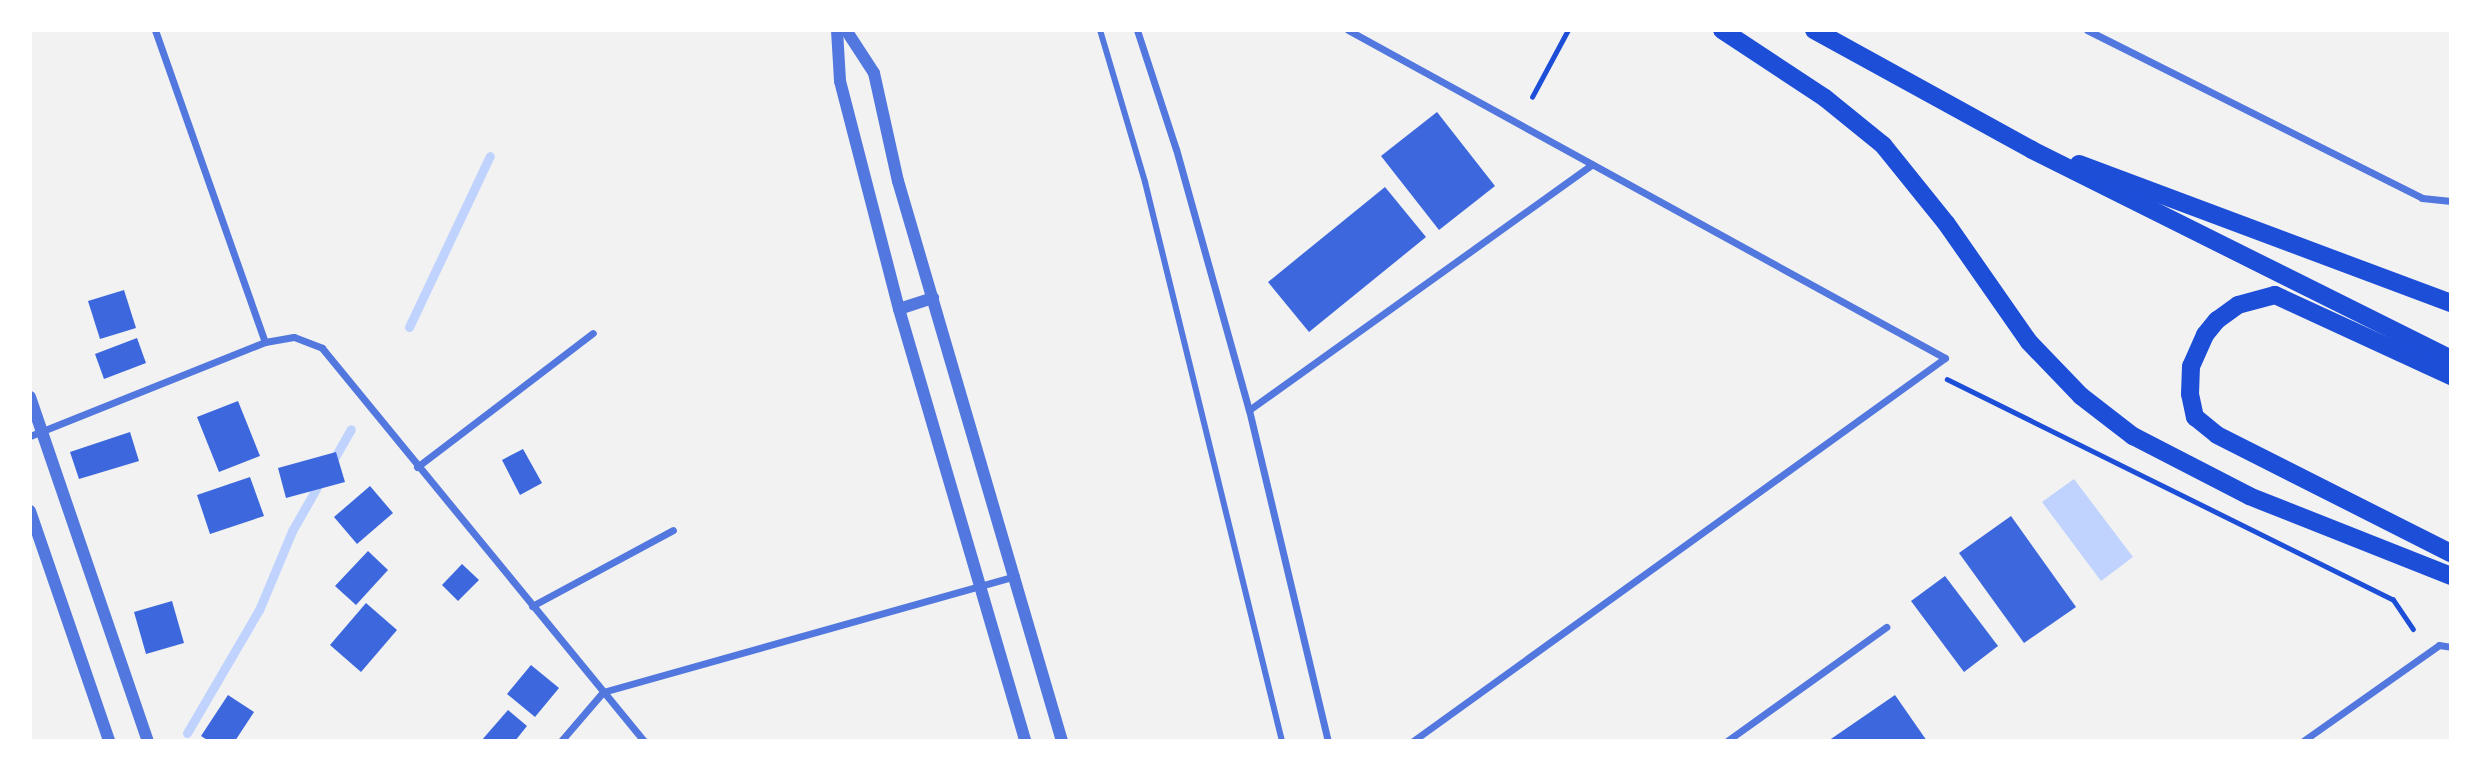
<!DOCTYPE html>
<style>
body{margin:0}
#map{position:relative;width:2481px;height:771px;overflow:hidden;background:#f2f2f2;font-family:Inter,sans-serif}
div>[style]{position:absolute}
.water>*{inset:0;background:#bfd3fe}
.stream>*{height:9px;margin:-4.5px;padding:0 4.5px;transform-origin:4.5px;border-radius:4.5px;background:#bfd3fe}
.building>*{inset:0;background:#3d67dc}
.path>*{height:4.5px;margin:-2.25px;padding:0 2.25px;transform-origin:2.25px;border-radius:2.25px;background:#1d4ed8}
.pedestrian>*{height:6px;margin:-3px;padding:0 3px;transform-origin:3px;border-radius:3px;background:#5277de}
.minor>*{height:7px;margin:-3.5px;padding:0 3.5px;transform-origin:3.5px;border-radius:3.5px;background:#5277de}
.tertiary>*{height:12px;margin:-6px;padding:0 6px;transform-origin:6px;border-radius:6px;background:#5277de}
.primary>*{height:18px;margin:-9px;padding:0 9px;transform-origin:9px;border-radius:9px;background:#1d4ed8}
span{translate:-50% -50%;white-space:nowrap;text-align:center;line-height:1.15;-webkit-text-stroke:6px #fff;paint-order:stroke}
.frame{position:absolute;inset:0;border:32px solid #fff;pointer-events:none}
</style>
<div id="map">
<div class="water">
<div style="clip-path:polygon(2074px 479px,2133px 557px,2101px 581px,2042px 502px)"></div>
</div>
<div class="stream">
<div style="left:409px;top:327px;width:189px;rotate:-64.7deg"></div>
<div style="left:331px;top:464px;width:40px;rotate:-60.3deg"></div>
<div style="left:187px;top:733px;width:143px;rotate:-59.7deg"></div>
<div style="left:259px;top:610px;width:86px;rotate:-67.3deg"></div>
<div style="left:292px;top:531px;width:56px;rotate:-60.3deg"></div>
</div>
<div class="building">
<div style="clip-path:polygon(1437px 112px,1495px 186px,1439px 230px,1381px 156px)"></div>
<div style="clip-path:polygon(1385px 187px,1426px 237px,1309px 332px,1268px 282px)"></div>
<div style="clip-path:polygon(124px 290px,136px 328px,100px 339px,88px 301px)"></div>
<div style="clip-path:polygon(137px 338px,146px 363px,104px 379px,95px 354px)"></div>
<div style="clip-path:polygon(238px 401px,260px 456px,219px 472px,197px 417px)"></div>
<div style="clip-path:polygon(130px 432px,139px 461px,79px 479px,70px 452px)"></div>
<div style="clip-path:polygon(523px 449px,542px 483px,520px 495px,502px 460px)"></div>
<div style="clip-path:polygon(336px 452px,345px 482px,286px 498px,278px 468px)"></div>
<div style="clip-path:polygon(250px 477px,264px 516px,210px 534px,197px 495px)"></div>
<div style="clip-path:polygon(370px 486px,393px 513px,357px 544px,334px 517px)"></div>
<div style="clip-path:polygon(2011px 516px,2076px 607px,2024px 643px,1959px 553px)"></div>
<div style="clip-path:polygon(368px 551px,388px 570px,356px 605px,335px 586px)"></div>
<div style="clip-path:polygon(462px 564px,479px 580px,458px 601px,442px 585px)"></div>
<div style="clip-path:polygon(1945px 576px,1998px 646px,1964px 672px,1911px 601px)"></div>
<div style="clip-path:polygon(172px 601px,184px 643px,146px 654px,134px 612px)"></div>
<div style="clip-path:polygon(366px 603px,397px 630px,361px 672px,330px 645px)"></div>
<div style="clip-path:polygon(531px 665px,559px 688px,535px 717px,507px 694px)"></div>
<div style="clip-path:polygon(228px 695px,254px 712px,235px 741px,209px 741px,201px 736px)"></div>
<div style="clip-path:polygon(1895px 695px,1927px 741px,1828px 741px)"></div>
<div style="clip-path:polygon(508px 710px,527px 726px,515px 741px,481px 741px)"></div>
</div>
<div class="path">
<div style="left:1532px;top:97px;width:76px;rotate:-61.8deg"></div>
<div style="left:1947px;top:379px;width:497px;rotate:26.3deg"></div>
<div style="left:2393px;top:599px;width:36px;rotate:56deg"></div>
</div>
<div class="pedestrian">
<div style="left:1100px;top:30px;width:159px;rotate:73.5deg"></div>
<div style="left:1145px;top:182px;width:576px;rotate:76.23deg"></div>
</div>
<div class="minor">
<div style="left:155px;top:30px;width:331px;rotate:70.6deg"></div>
<div style="left:1137px;top:30px;width:125px;rotate:71.9deg"></div>
<div style="left:1176px;top:149px;width:271px;rotate:74.4deg"></div>
<div style="left:1249px;top:410px;width:340px;rotate:76.6deg"></div>
<div style="left:1348px;top:30px;width:681px;rotate:28.78deg"></div>
<div style="left:1945px;top:358px;width:656px;rotate:144.25deg"></div>
<div style="left:2087px;top:30px;width:375px;rotate:26.6deg"></div>
<div style="left:2422px;top:198px;width:29px;rotate:6deg"></div>
<div style="left:1249px;top:410px;width:422px;rotate:-35.6deg"></div>
<div style="left:30px;top:436px;width:253px;rotate:-21.8deg"></div>
<div style="left:265px;top:342px;width:29px;rotate:-10deg"></div>
<div style="left:294px;top:337px;width:30px;rotate:21deg"></div>
<div style="left:322px;top:348px;width:508px;rotate:50.67deg"></div>
<div style="left:417px;top:467px;width:221px;rotate:-37.3deg"></div>
<div style="left:532px;top:606px;width:160px;rotate:-28.3deg"></div>
<div style="left:561px;top:741px;width:65px;rotate:-49.4deg"></div>
<div style="left:603px;top:692px;width:429px;rotate:-15.7deg"></div>
<div style="left:1727px;top:741px;width:196px;rotate:-35.6deg"></div>
<div style="left:2303px;top:741px;width:166px;rotate:-35.2deg"></div>
<div style="left:2439px;top:645px;width:12px;rotate:9deg"></div>
</div>
<div class="tertiary">
<div style="left:837px;top:30px;width:51px;rotate:86.6deg"></div>
<div style="left:840px;top:81px;width:236px;rotate:75.5deg"></div>
<div style="left:899px;top:309px;width:450px;rotate:73.7deg"></div>
<div style="left:846px;top:30px;width:51px;rotate:56.9deg"></div>
<div style="left:874px;top:73px;width:111px;rotate:77.5deg"></div>
<div style="left:898px;top:181px;width:584px;rotate:73.68deg"></div>
<div style="left:899px;top:309px;width:36px;rotate:-18deg"></div>
<div style="left:30px;top:397px;width:364px;rotate:71.1deg"></div>
<div style="left:30px;top:511px;width:243px;rotate:71deg"></div>
</div>
<div class="primary">
<div style="left:1722px;top:30px;width:123px;rotate:33.4deg"></div>
<div style="left:1825px;top:98px;width:75px;rotate:39deg"></div>
<div style="left:1883px;top:145px;width:100px;rotate:51.1deg"></div>
<div style="left:1946px;top:223px;width:145px;rotate:55.1deg"></div>
<div style="left:2029px;top:342px;width:75px;rotate:46.1deg"></div>
<div style="left:2081px;top:396px;width:66px;rotate:37.6deg"></div>
<div style="left:2133px;top:436px;width:131px;rotate:27.3deg"></div>
<div style="left:2249px;top:496px;width:217px;rotate:21.6deg"></div>
<div style="left:1814px;top:30px;width:249px;rotate:28.8deg"></div>
<div style="left:2032px;top:150px;width:468px;rotate:26.5deg"></div>
<div style="left:2079px;top:164px;width:397px;rotate:20.5deg"></div>
<div style="left:2451px;top:376px;width:194px;rotate:-155.3deg"></div>
<div style="left:2275px;top:295px;width:38px;rotate:165deg"></div>
<div style="left:2238px;top:305px;width:26px;rotate:144deg"></div>
<div style="left:2217px;top:320px;width:19px;rotate:129deg"></div>
<div style="left:2205px;top:335px;width:34px;rotate:114deg"></div>
<div style="left:2191px;top:366px;width:28px;rotate:92deg"></div>
<div style="left:2190px;top:394px;width:24px;rotate:78deg"></div>
<div style="left:2195px;top:417px;width:28px;rotate:39deg"></div>
<div style="left:2217px;top:435px;width:262px;rotate:26.8deg"></div>
</div>
<div class="frame"></div>
</div>
